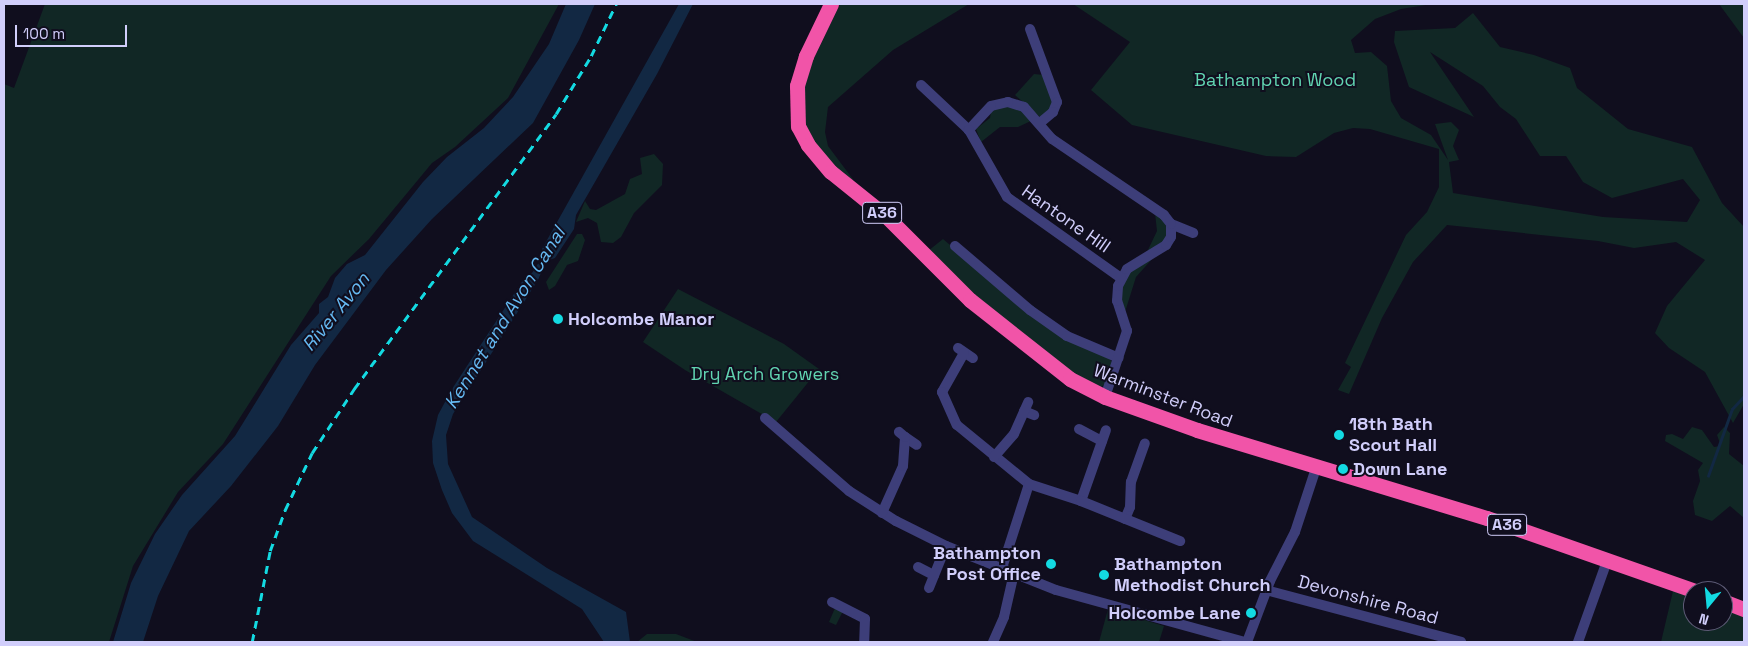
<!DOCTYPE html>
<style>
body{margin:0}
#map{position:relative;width:1748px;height:646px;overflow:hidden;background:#100e1e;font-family:"Space Grotesk",sans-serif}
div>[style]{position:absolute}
.green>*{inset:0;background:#112725}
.water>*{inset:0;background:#122843}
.stream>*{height:2.5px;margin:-1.25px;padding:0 1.25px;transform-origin:1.25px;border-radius:1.25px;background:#122843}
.minor>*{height:10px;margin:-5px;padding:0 5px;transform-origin:5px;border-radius:5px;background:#3d3e79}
.highway>*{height:15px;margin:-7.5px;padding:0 7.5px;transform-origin:7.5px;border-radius:7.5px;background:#f154a8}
.rail>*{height:2.5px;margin-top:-1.25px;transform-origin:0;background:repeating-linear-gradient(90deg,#13dae2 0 8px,transparent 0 14px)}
.dots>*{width:14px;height:14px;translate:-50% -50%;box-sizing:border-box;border:2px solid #100e1e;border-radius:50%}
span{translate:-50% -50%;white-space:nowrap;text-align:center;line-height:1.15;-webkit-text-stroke:4px #100e1e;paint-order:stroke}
.shield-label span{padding:1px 4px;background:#100e1e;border:1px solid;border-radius:4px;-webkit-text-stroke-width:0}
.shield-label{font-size:16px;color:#d1cefb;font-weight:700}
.park-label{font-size:18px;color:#61d4b1}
.street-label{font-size:18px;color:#d1cefb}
.poi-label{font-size:18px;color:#d1cefb;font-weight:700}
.left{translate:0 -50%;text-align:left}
.right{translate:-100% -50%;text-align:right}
.water-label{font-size:19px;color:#65b9f2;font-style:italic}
.frame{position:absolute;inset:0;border:5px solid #d1cefb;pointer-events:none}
.north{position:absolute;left:1683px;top:581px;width:50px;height:50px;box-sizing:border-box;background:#100e1e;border:1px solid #5d5b76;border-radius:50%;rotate:197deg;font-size:14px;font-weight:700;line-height:20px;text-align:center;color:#d1cefb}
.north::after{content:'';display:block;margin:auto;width:18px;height:22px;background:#13dae2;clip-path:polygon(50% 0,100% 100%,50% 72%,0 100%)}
.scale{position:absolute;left:15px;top:25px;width:112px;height:22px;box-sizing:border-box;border:2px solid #d1cefb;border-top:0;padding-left:6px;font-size:15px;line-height:18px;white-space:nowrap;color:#d1cefb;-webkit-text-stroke:4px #100e1e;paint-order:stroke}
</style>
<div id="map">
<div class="green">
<div style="clip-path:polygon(45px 4px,559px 4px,508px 98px,455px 147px,432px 163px,369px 239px,331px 276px,223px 444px,178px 492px,133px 566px,109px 642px,4px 642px,4px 84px,14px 88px)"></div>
<div style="clip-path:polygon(840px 4px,969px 4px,893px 50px,828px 107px,825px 132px,828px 146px,855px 182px,826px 159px,814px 144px,803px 121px,803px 92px,808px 71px)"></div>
<div style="clip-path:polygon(1073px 4px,1432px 4px,1401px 9px,1375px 19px,1351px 40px,1355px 53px,1371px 52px,1387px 66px,1391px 101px,1401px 118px,1431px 135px,1448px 160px,1435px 124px,1451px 122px,1459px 130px,1453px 146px,1459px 160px,1449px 162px,1453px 193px,1603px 217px,1687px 222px,1700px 200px,1683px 179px,1612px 198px,1583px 182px,1566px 156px,1540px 156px,1516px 119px,1500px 107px,1483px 86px,1430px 52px,1474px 117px,1409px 87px,1394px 42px,1395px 31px,1455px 28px,1473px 13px,1500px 47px,1534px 55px,1570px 68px,1577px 88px,1628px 129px,1692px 147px,1722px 203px,1744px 227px,1744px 404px,1733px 423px,1705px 372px,1669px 348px,1655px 333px,1667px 306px,1705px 260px,1676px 242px,1634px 248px,1598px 241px,1447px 225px,1413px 262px,1382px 318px,1349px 394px,1338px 390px,1351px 367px,1345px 363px,1406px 235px,1427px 212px,1439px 187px,1439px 149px,1370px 129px,1353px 128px,1334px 133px,1296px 157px,1266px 156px,1132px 125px,1091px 90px,1130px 42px)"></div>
<div style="clip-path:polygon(1719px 4px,1744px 4px,1744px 38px)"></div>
<div style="clip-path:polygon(1034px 74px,1044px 75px,1053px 98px,1053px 107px,1040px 117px,1015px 95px)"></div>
<div style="clip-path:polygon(1014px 106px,1033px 120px,1018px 127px,1000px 127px,981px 142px,976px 129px,990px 118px,991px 112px,999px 107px)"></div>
<div style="clip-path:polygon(654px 154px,663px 164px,662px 185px,634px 213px,621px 237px,613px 243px,601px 242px,597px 223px,588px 218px,576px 222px,585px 201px,590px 209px,596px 210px,625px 194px,630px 179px,642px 174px,640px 158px)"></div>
<div style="clip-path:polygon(1155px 213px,1163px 217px,1168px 232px,1163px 244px,1147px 252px,1157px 231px)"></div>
<div style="clip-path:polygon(577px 234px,582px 234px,585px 240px,578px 261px,567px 265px,555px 286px,549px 290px,546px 282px)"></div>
<div style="clip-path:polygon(943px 239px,1030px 313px,1109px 358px,1112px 362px,1106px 383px,1101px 387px,1094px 387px,1017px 333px,928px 251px)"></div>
<div style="clip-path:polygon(1153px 258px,1136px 277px,1125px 312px,1120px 293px,1126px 274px)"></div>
<div style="clip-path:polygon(678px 289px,784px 344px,819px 369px,776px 422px,685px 370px,643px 342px)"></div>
<div style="clip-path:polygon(1692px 427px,1702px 430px,1714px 447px,1721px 446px,1717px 435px,1724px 427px,1730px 433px,1729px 454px,1744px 466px,1744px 518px,1730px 506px,1712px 521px,1695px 515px,1693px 501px,1700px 481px,1698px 470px,1703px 463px,1665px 441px,1666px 435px,1672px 434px,1683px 439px)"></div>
<div style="clip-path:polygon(1673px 591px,1693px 598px,1693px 621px,1723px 621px,1723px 609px,1744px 617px,1744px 642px,1661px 642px)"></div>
<div style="clip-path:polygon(835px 608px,844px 609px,836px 625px,829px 622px)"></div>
<div style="clip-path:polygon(1108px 609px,1164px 626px,1159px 642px,1099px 642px)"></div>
<div style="clip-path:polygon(647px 634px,676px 634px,697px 642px,637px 642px)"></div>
</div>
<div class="water">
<div style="clip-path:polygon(566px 4px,595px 4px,579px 40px,533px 123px,432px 219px,386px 270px,315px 365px,278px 426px,231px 486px,189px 531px,158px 596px,143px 642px,113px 642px,131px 583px,155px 534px,182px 495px,235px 436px,291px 345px,319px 313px,319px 304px,328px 297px,335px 278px,347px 264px,365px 255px,423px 182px,447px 157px,484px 128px,513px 97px,549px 44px)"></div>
<div style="clip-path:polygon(679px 4px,693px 4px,657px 74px,576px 215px,574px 229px,555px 258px,546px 261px,538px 280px,453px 414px,446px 435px,448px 464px,472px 517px,547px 568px,626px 612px,630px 642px,604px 642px,582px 609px,473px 541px,452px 513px,442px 490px,433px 463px,432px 441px,438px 415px,452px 389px,525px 277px,532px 273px,541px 259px,542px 249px)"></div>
</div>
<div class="stream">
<div style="left:1708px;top:476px;width:71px;rotate:-70.3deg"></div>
<div style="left:1732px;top:409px;width:18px;rotate:-47deg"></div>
</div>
<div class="minor">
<div style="left:1030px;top:29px;width:78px;rotate:69.7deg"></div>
<div style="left:1057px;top:102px;width:11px;rotate:112deg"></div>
<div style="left:1053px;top:112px;width:17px;rotate:140deg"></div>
<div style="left:921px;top:85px;width:66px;rotate:43.2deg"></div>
<div style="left:1171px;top:224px;width:24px;rotate:22deg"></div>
<div style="left:955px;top:246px;width:99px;rotate:40.5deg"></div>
<div style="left:1030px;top:310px;width:45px;rotate:35.1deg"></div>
<div style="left:1067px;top:336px;width:56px;rotate:22.9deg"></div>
<div style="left:958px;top:348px;width:18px;rotate:34deg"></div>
<div style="left:964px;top:353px;width:45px;rotate:119.4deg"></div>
<div style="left:942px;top:392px;width:36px;rotate:66deg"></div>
<div style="left:957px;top:425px;width:93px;rotate:39.3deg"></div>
<div style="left:1105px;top:397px;width:70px;rotate:-71.6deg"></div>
<div style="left:1127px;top:331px;width:32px;rotate:-108deg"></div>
<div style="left:1117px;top:301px;width:15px;rotate:-86deg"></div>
<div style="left:1118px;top:286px;width:19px;rotate:-62deg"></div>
<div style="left:1127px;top:269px;width:46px;rotate:-31.6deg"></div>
<div style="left:1166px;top:245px;width:9px;rotate:-58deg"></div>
<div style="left:1171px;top:237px;width:13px;rotate:-90deg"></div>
<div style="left:1171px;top:224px;width:11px;rotate:-128deg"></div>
<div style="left:1164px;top:215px;width:135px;rotate:-145.8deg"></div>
<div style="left:1052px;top:139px;width:43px;rotate:-131.2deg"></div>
<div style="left:1024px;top:107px;width:17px;rotate:-163deg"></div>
<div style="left:1008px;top:102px;width:17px;rotate:167deg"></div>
<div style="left:991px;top:106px;width:33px;rotate:133deg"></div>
<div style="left:969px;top:130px;width:77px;rotate:60.4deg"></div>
<div style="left:1007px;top:197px;width:140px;rotate:35.4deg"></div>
<div style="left:1024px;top:411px;width:11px;rotate:22deg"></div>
<div style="left:765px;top:418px;width:111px;rotate:41deg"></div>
<div style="left:849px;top:491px;width:56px;rotate:32.6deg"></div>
<div style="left:896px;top:521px;width:56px;rotate:26.6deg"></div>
<div style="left:946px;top:546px;width:118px;rotate:21.8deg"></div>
<div style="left:1056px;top:590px;width:196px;rotate:15.4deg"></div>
<div style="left:1079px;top:429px;width:26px;rotate:28deg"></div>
<div style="left:905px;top:437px;width:14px;rotate:34deg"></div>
<div style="left:994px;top:457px;width:30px;rotate:-49deg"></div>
<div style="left:1014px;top:434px;width:35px;rotate:-66deg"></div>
<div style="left:1081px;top:501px;width:75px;rotate:-70.6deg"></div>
<div style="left:882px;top:513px;width:51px;rotate:-65.9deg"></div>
<div style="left:903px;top:466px;width:29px;rotate:-86deg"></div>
<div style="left:905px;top:437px;width:8px;rotate:-140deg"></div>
<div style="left:1125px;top:519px;width:13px;rotate:-67deg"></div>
<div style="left:1130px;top:507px;width:25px;rotate:-88deg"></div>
<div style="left:1131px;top:482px;width:41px;rotate:-70.3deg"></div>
<div style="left:918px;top:567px;width:18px;rotate:27deg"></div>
<div style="left:1002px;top:568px;width:88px;rotate:-72.2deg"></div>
<div style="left:1029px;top:484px;width:55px;rotate:18.1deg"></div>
<div style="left:1081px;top:501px;width:107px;rotate:22deg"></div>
<div style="left:929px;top:588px;width:45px;rotate:-68deg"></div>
<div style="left:1266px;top:590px;width:202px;rotate:14.9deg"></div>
<div style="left:832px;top:602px;width:37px;rotate:27deg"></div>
<div style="left:865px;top:619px;width:23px;rotate:92deg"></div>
<div style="left:993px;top:642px;width:27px;rotate:-66deg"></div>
<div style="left:1004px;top:617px;width:45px;rotate:-77.2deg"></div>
<div style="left:1247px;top:642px;width:65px;rotate:-69.3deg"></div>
<div style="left:1270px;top:581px;width:55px;rotate:-63deg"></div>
<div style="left:1295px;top:532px;width:67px;rotate:-71.8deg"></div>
<div style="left:1578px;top:642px;width:86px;rotate:-70.3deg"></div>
</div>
<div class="highway">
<div style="left:831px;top:4px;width:58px;rotate:115.7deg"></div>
<div style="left:806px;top:56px;width:31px;rotate:107deg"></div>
<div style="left:797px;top:86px;width:40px;rotate:88.6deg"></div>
<div style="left:798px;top:126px;width:21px;rotate:62deg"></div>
<div style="left:808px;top:145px;width:35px;rotate:50deg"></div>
<div style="left:831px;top:172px;width:72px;rotate:38.8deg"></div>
<div style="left:887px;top:217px;width:117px;rotate:45deg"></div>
<div style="left:970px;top:300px;width:127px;rotate:38.3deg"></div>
<div style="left:1070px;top:379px;width:39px;rotate:27deg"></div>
<div style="left:1105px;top:397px;width:98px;rotate:19.7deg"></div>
<div style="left:1197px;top:430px;width:303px;rotate:16.9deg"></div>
<div style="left:1487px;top:518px;width:220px;rotate:19.3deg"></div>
<div style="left:1723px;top:601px;width:22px;rotate:21deg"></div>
</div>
<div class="rail">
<div style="left:252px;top:642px;width:93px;rotate:-78.8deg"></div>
<div style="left:270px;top:551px;width:44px;rotate:-69.9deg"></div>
<div style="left:285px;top:510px;width:63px;rotate:-64.7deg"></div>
<div style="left:312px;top:453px;width:77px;rotate:-56.7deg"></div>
<div style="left:354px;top:389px;width:341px;rotate:-53.7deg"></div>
<div style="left:556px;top:114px;width:68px;rotate:-58.9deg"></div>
<div style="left:591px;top:56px;width:58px;rotate:-64.3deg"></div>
</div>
<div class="dots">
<div style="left:558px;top:319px;background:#13dae2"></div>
<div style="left:1339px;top:435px;background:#13dae2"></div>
<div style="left:1343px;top:469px;background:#13dae2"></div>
<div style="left:1051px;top:564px;background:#13dae2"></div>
<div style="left:1104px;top:575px;background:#13dae2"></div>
<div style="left:1251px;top:613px;background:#13dae2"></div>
</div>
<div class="shield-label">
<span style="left:882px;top:213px">A36</span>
<span style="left:1507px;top:525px">A36</span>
</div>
<div class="park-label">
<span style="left:1275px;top:80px">Bathampton Wood</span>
<span style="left:765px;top:374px">Dry Arch Growers</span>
</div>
<div class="street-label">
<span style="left:1066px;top:219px;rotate:35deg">Hantone Hill</span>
<span style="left:1163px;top:396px;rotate:21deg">Warminster Road</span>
<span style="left:1368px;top:600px;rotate:15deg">Devonshire Road</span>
</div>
<div class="poi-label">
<span class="left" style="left:568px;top:319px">Holcombe Manor</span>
<span class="left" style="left:1349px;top:435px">18th Bath<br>Scout Hall</span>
<span class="left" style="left:1353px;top:469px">Down Lane</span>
<span class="right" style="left:1041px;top:564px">Bathampton<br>Post Office</span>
<span class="left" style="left:1114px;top:575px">Bathampton<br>Methodist Church</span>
<span class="right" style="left:1241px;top:613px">Holcombe Lane</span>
</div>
<div class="water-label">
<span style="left:336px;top:312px;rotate:-51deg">River Avon</span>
<span style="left:505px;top:318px;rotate:-58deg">Kennet and Avon Canal</span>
</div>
<div class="frame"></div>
<div class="north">N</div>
<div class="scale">100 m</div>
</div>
